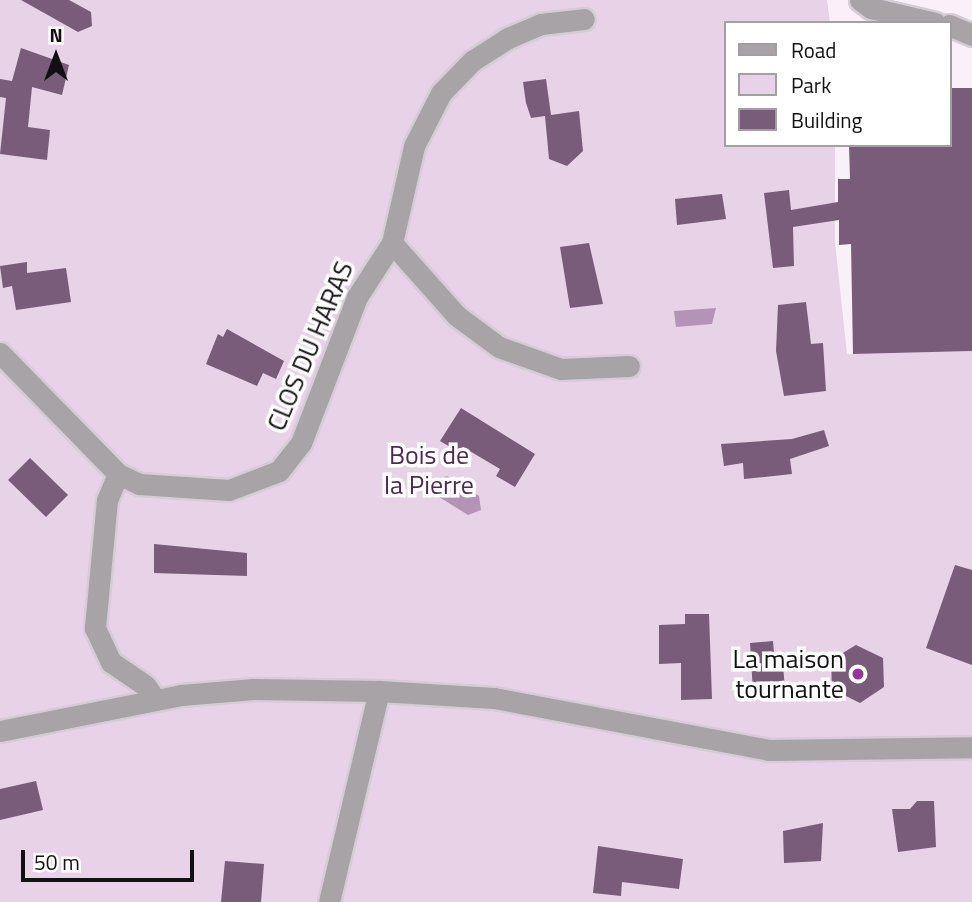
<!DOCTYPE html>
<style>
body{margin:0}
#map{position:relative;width:972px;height:902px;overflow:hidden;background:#faf0fa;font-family:"Titillium Web",sans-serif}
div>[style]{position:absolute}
.green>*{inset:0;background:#e7d2e8}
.water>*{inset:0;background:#b494b6}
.building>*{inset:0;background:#795b7a}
.roads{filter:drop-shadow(2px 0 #d5ccd5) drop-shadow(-2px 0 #d5ccd5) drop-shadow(0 2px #d5ccd5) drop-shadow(0 -2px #d5ccd5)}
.minor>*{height:21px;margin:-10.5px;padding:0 10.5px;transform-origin:10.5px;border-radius:10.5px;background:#a7a3a7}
.dots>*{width:19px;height:19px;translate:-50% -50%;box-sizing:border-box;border:4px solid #fff;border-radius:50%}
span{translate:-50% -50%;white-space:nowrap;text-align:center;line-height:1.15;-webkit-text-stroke:7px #fff;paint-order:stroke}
.street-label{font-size:26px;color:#131013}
.park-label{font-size:26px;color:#512754}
.poi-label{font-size:26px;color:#131013}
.right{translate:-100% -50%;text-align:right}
.legend{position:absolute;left:724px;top:21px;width:228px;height:126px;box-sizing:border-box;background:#fff;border:2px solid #a19fa1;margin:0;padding:9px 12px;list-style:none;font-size:21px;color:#131013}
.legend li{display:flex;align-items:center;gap:14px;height:35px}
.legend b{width:35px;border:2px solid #a19fa1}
.north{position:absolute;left:21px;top:21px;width:70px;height:70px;-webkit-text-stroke:5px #fff;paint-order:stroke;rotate:0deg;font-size:19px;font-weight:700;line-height:28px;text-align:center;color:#131013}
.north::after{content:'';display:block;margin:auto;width:24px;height:32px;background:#131013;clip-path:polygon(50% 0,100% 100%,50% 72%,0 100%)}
.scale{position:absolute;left:21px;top:850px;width:173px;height:32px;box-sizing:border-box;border:4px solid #131013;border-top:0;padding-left:9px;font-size:21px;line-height:24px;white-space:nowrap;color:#131013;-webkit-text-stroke:5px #fff;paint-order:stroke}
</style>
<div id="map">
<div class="green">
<div style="clip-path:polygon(0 0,827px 0,830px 23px,725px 23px,725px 145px,835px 145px,835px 242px,847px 354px,972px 351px,972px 902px,0 902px)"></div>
</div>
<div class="water">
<div style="clip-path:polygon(716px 308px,712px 324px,676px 327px,674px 311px)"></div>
<div style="clip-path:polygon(447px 476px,479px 496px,481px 510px,468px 515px,436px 495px,435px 481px)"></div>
</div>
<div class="building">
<div style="clip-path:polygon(21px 0,69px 0,91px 12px,92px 26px,78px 32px)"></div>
<div style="clip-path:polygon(21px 48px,69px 65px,62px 95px,32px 87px,28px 127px,50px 130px,47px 160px,0 154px,6px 98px,0 97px,0 79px,12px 81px)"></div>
<div style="clip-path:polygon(546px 79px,551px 115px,579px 111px,583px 151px,567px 166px,549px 159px,545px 116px,531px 118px,526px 103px,523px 82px)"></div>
<div style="clip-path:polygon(949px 88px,972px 88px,972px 351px,853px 354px,851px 244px,839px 245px,839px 220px,793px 227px,794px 266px,773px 268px,764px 193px,789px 190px,791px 210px,838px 202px,838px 179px,850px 179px,849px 145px,949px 145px)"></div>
<div style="clip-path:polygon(722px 194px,726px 219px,677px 225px,675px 199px)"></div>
<div style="clip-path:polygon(589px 243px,603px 304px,570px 308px,560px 247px)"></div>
<div style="clip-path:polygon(27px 262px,27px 273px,66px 268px,71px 302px,16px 310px,12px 286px,3px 288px,0 266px)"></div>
<div style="clip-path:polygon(806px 302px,811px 344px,823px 343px,826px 391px,784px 396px,776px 351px,778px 305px)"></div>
<div style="clip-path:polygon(227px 329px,284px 361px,276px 379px,263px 373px,257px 386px,206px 364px,218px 334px,223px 337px)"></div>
<div style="clip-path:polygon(461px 408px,535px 454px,515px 487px,496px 476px,500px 469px,463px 447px,459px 452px,440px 441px)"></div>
<div style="clip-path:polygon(824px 430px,829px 446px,790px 459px,792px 474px,744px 479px,743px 463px,724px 466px,721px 444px,792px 439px)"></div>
<div style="clip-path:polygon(30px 458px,68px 495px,46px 517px,8px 480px)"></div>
<div style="clip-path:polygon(154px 544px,247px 553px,247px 576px,154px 573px)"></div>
<div style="clip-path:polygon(955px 565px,972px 570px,972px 665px,926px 648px)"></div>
<div style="clip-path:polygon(685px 614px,709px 614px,712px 699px,681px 700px,681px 663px,659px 664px,659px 625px,685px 624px)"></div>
<div style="clip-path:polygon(773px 641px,774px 653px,782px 652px,785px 690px,753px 692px,750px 643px)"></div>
<div style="clip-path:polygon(856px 645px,883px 658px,884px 687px,860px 703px,832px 689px,831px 660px)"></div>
<div style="clip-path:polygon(36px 781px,43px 810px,0 820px,0 789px)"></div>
<div style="clip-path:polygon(917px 801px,934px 801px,936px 847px,898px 852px,892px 809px,910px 809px)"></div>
<div style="clip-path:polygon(823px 823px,821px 861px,784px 863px,783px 831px)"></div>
<div style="clip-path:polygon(598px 846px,683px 859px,679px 889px,622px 882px,621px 896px,593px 893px)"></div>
<div style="clip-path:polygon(225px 861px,264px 864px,261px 902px,221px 902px)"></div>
</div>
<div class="roads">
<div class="minor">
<div style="left:860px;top:0;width:14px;rotate:36deg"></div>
<div style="left:871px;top:8px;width:66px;rotate:13.2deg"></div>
<div style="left:949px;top:25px;width:25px;rotate:23deg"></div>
<div style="left:392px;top:243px;width:98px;rotate:48.3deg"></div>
<div style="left:457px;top:316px;width:52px;rotate:36.4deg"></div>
<div style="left:499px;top:347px;width:66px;rotate:19.5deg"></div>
<div style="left:561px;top:369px;width:68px;rotate:-2.5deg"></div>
<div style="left:0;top:353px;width:169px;rotate:45.7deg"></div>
<div style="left:118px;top:474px;width:28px;rotate:113deg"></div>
<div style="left:107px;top:500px;width:129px;rotate:95.4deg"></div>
<div style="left:95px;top:628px;width:38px;rotate:65deg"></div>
<div style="left:111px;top:662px;width:42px;rotate:34.4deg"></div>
<div style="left:146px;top:686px;width:14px;rotate:56deg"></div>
<div style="left:118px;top:474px;width:23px;rotate:25deg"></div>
<div style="left:139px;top:484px;width:90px;rotate:3.8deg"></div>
<div style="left:229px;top:490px;width:53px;rotate:-20.8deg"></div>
<div style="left:279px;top:471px;width:36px;rotate:-52deg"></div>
<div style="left:301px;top:443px;width:156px;rotate:-69deg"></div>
<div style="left:357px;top:297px;width:64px;rotate:-57.1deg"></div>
<div style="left:392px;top:243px;width:99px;rotate:-77.2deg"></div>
<div style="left:414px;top:146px;width:59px;rotate:-63deg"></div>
<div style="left:441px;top:93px;width:45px;rotate:-45.9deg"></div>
<div style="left:472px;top:61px;width:43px;rotate:-32.6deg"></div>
<div style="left:508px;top:38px;width:36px;rotate:-23deg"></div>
<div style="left:541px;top:24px;width:43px;rotate:-6.6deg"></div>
<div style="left:0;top:731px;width:185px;rotate:-11.2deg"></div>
<div style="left:181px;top:695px;width:73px;rotate:-4.7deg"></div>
<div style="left:254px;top:689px;width:125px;rotate:0.9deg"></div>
<div style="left:379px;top:691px;width:115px;rotate:3.5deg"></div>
<div style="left:494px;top:698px;width:279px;rotate:10.7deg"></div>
<div style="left:768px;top:750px;width:204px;rotate:-0.8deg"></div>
<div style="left:329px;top:902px;width:217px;rotate:-76.7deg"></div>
</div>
</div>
<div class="dots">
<div style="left:858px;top:674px;background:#94349c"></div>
</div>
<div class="street-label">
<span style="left:310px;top:346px;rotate:-67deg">CLOS DU HARAS</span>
</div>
<div class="park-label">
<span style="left:429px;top:470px">Bois de<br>la Pierre</span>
</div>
<div class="poi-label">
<span class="right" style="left:844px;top:674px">La maison<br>tournante</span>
</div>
<ul class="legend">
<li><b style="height:9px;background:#a7a3a7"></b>Road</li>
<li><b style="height:19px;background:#e7d2e8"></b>Park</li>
<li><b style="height:19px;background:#795b7a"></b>Building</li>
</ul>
<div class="north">N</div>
<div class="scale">50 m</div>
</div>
